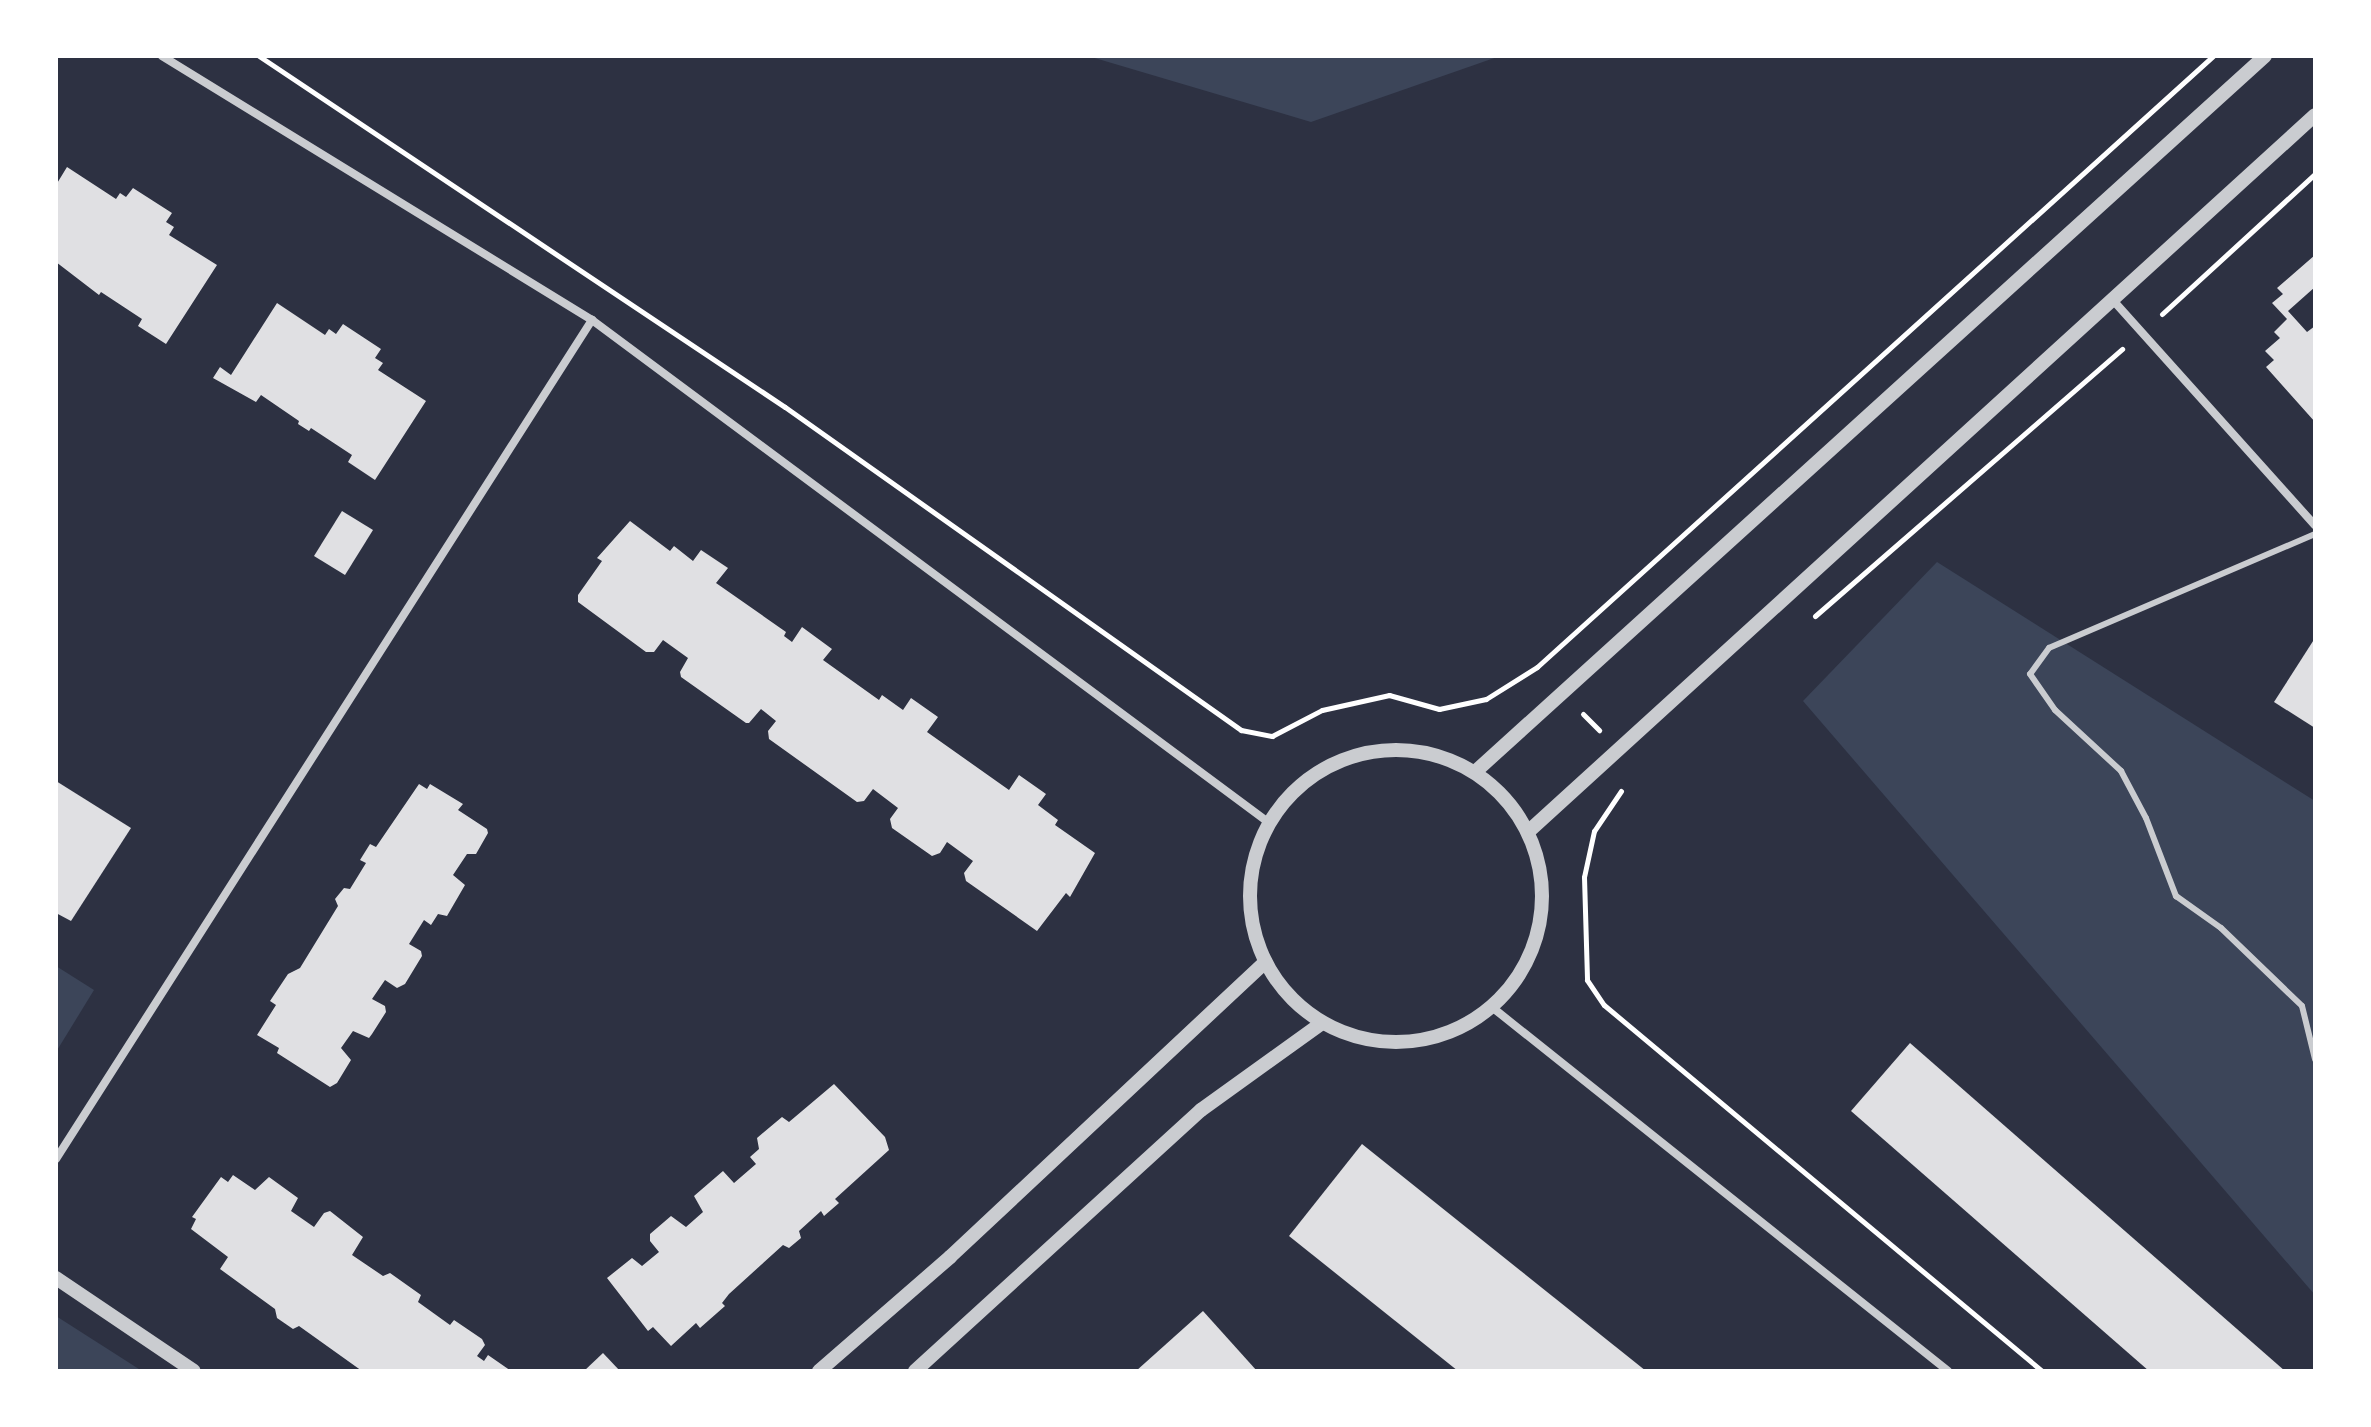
<!DOCTYPE html>
<style>
body{margin:0}
#map{position:relative;width:2371px;height:1427px;overflow:hidden;background:#2d3142;font-family:"Space Grotesk",sans-serif}
div>[style]{position:absolute}
.green>*{inset:0;background:#3c4559}
.building>*{inset:0;background:#e0e0e3}
.path>*{height:5px;margin:-2.5px;padding:0 2.5px;transform-origin:2.5px;border-radius:2.5px;background:#fff}
.service>*{height:6px;margin:-3px;padding:0 3px;transform-origin:3px;border-radius:3px;background:#caccd0}
.minor>*{height:8px;margin:-4px;padding:0 4px;transform-origin:4px;border-radius:4px;background:#caccd0}
.tertiary>*{height:14px;margin:-7px;padding:0 7px;transform-origin:7px;border-radius:7px;background:#caccd0}
.tertiary>.ring{margin:-7px;padding:0;box-sizing:content-box;background:none;border:14px solid #caccd0;border-radius:50%}
span{translate:-50% -50%;white-space:nowrap;text-align:center;line-height:1.15;-webkit-text-stroke:7px #fff;paint-order:stroke}
.frame{position:absolute;inset:0;border:58px solid #fff;pointer-events:none}
</style>
<div id="map">
<div class="green">
<div style="clip-path:polygon(1088px 56px,1500px 56px,1311px 122px)"></div>
<div style="clip-path:polygon(1937px 562px,2315px 801px,2315px 1295px,1803px 701px)"></div>
<div style="clip-path:polygon(56px 966px,94px 990px,56px 1052px)"></div>
<div style="clip-path:polygon(56px 1316px,142px 1371px,56px 1371px)"></div>
</div>
<div class="building">
<div style="clip-path:polygon(67px 167px,116px 199px,120px 193px,126px 197px,133px 188px,172px 213px,166px 222px,174px 227px,169px 235px,217px 265px,166px 344px,138px 326px,142px 319px,101px 292px,99px 295px,56px 262px,56px 185px)"></div>
<div style="clip-path:polygon(2315px 255px,2315px 287px,2288px 311px,2307px 332px,2315px 326px,2315px 422px,2266px 367px,2274px 360px,2265px 351px,2280px 338px,2274px 332px,2287px 319px,2272px 303px,2283px 294px,2277px 288px)"></div>
<div style="clip-path:polygon(277px 303px,325px 335px,329px 329px,336px 334px,343px 324px,381px 349px,375px 358px,383px 363px,378px 370px,426px 401px,375px 480px,348px 462px,352px 455px,311px 428px,309px 431px,298px 424px,299px 421px,261px 395px,256px 402px,213px 378px,220px 367px,231px 375px)"></div>
<div style="clip-path:polygon(342px 511px,373px 530px,345px 575px,314px 556px)"></div>
<div style="clip-path:polygon(630px 521px,670px 551px,674px 546px,693px 561px,701px 550px,728px 568px,716px 583px,786px 632px,784px 636px,792px 642px,802px 627px,832px 649px,823px 660px,879px 700px,882px 695px,903px 710px,911px 698px,938px 717px,927px 732px,1009px 790px,1019px 775px,1046px 794px,1038px 805px,1058px 820px,1055px 825px,1095px 853px,1070px 897px,1066px 893px,1037px 931px,966px 881px,964px 873px,973px 861px,947px 842px,940px 853px,932px 856px,892px 828px,890px 819px,898px 808px,873px 789px,864px 801px,857px 802px,769px 739px,768px 731px,776px 721px,761px 709px,749px 723px,746px 723px,681px 677px,680px 672px,688px 658px,663px 640px,654px 652px,646px 652px,578px 602px,578px 595px,602px 561px,597px 558px)"></div>
<div style="clip-path:polygon(2315px 638px,2315px 728px,2274px 702px)"></div>
<div style="clip-path:polygon(56px 781px,131px 828px,71px 921px,56px 913px)"></div>
<div style="clip-path:polygon(419px 784px,427px 789px,430px 784px,463px 804px,458px 810px,487px 829px,488px 833px,476px 854px,467px 854px,453px 875px,465px 885px,447px 916px,438px 914px,431px 925px,424px 920px,409px 944px,421px 951px,422px 956px,405px 984px,397px 988px,385px 980px,372px 999px,385px 1006px,386px 1012px,372px 1034px,369px 1038px,353px 1031px,341px 1048px,351px 1060px,337px 1083px,330px 1087px,277px 1053px,279px 1048px,257px 1035px,276px 1005px,270px 1001px,288px 974px,300px 968px,338px 906px,335px 899px,344px 888px,350px 889px,366px 863px,360px 860px,370px 844px,376px 847px)"></div>
<div style="clip-path:polygon(1910px 1043px,2285px 1371px,2149px 1371px,1851px 1111px)"></div>
<div style="clip-path:polygon(834px 1084px,885px 1137px,889px 1150px,835px 1199px,839px 1203px,824px 1216px,821px 1211px,799px 1231px,801px 1238px,789px 1248px,783px 1245px,729px 1294px,722px 1303px,725px 1306px,700px 1328px,696px 1323px,671px 1346px,653px 1327px,648px 1331px,607px 1278px,632px 1258px,642px 1266px,659px 1252px,650px 1241px,650px 1234px,671px 1216px,686px 1227px,703px 1212px,694px 1196px,723px 1171px,734px 1183px,756px 1164px,750px 1157px,759px 1149px,757px 1138px,782px 1117px,789px 1122px)"></div>
<div style="clip-path:polygon(1362px 1144px,1646px 1371px,1458px 1371px,1289px 1236px)"></div>
<div style="clip-path:polygon(233px 1175px,255px 1190px,269px 1177px,298px 1198px,291px 1211px,314px 1227px,324px 1213px,330px 1211px,363px 1237px,352px 1255px,383px 1276px,390px 1273px,421px 1295px,418px 1302px,450px 1325px,454px 1320px,482px 1339px,485px 1345px,477px 1356px,484px 1361px,488px 1355px,511px 1371px,362px 1371px,299px 1326px,293px 1329px,277px 1318px,275px 1309px,220px 1269px,228px 1257px,191px 1229px,196px 1219px,192px 1217px,221px 1177px,228px 1182px)"></div>
<div style="clip-path:polygon(1203px 1311px,1257px 1371px,1136px 1371px)"></div>
<div style="clip-path:polygon(603px 1353px,620px 1371px,584px 1371px)"></div>
</div>
<div class="path">
<div style="left:259px;top:56px;width:632px;rotate:33.72deg"></div>
<div style="left:785px;top:407px;width:559px;rotate:35.31deg"></div>
<div style="left:1241px;top:730px;width:32px;rotate:11deg"></div>
<div style="left:1272px;top:736px;width:56px;rotate:-27.5deg"></div>
<div style="left:1322px;top:710px;width:69px;rotate:-12.6deg"></div>
<div style="left:1389px;top:695px;width:52px;rotate:15.6deg"></div>
<div style="left:1439px;top:709px;width:48px;rotate:-12deg"></div>
<div style="left:1486px;top:699px;width:60px;rotate:-32.1deg"></div>
<div style="left:1537px;top:667px;width:911px;rotate:-42.11deg"></div>
<div style="left:2162px;top:314px;width:207px;rotate:-42.5deg"></div>
<div style="left:1815px;top:616px;width:407px;rotate:-41deg"></div>
<div style="left:1583px;top:714px;width:23px;rotate:45deg"></div>
<div style="left:1621px;top:791px;width:48px;rotate:124deg"></div>
<div style="left:1594px;top:831px;width:47px;rotate:102.3deg"></div>
<div style="left:1584px;top:877px;width:103px;rotate:88.3deg"></div>
<div style="left:1587px;top:980px;width:30px;rotate:56deg"></div>
<div style="left:1604px;top:1005px;width:571px;rotate:39.88deg"></div>
</div>
<div class="service">
<div style="left:2315px;top:534px;width:289px;rotate:156.8deg"></div>
<div style="left:2049px;top:648px;width:32px;rotate:126deg"></div>
<div style="left:2030px;top:674px;width:44px;rotate:55.2deg"></div>
<div style="left:2055px;top:710px;width:90px;rotate:42.7deg"></div>
<div style="left:2121px;top:771px;width:53px;rotate:62deg"></div>
<div style="left:2146px;top:818px;width:84px;rotate:69deg"></div>
<div style="left:2176px;top:896px;width:55px;rotate:35.4deg"></div>
<div style="left:2221px;top:928px;width:112px;rotate:43.9deg"></div>
<div style="left:2302px;top:1006px;width:55px;rotate:76.2deg"></div>
</div>
<div class="minor">
<div style="left:162px;top:56px;width:505px;rotate:31.55deg"></div>
<div style="left:592px;top:320px;width:842px;rotate:36.6deg"></div>
<div style="left:2111px;top:298px;width:305px;rotate:48.1deg"></div>
<div style="left:1493px;top:1008px;width:582px;rotate:38.58deg"></div>
<div style="left:56px;top:1159px;width:996px;rotate:-57.43deg"></div>
</div>
<div class="tertiary">
<div class="ring" style="left:1250px;top:750px;width:278px;height:278px"></div>
<div style="left:1475px;top:772px;width:1066px;rotate:-42.19deg"></div>
<div style="left:1529px;top:831px;width:1063px;rotate:-42.33deg"></div>
<div style="left:56px;top:1278px;width:166px;rotate:34deg"></div>
<div style="left:819px;top:1371px;width:174px;rotate:-41deg"></div>
<div style="left:950px;top:1257px;width:432px;rotate:-43.1deg"></div>
<div style="left:915px;top:1371px;width:387px;rotate:-42.4deg"></div>
<div style="left:1201px;top:1110px;width:149px;rotate:-35.7deg"></div>
</div>
<div class="frame"></div>
</div>
